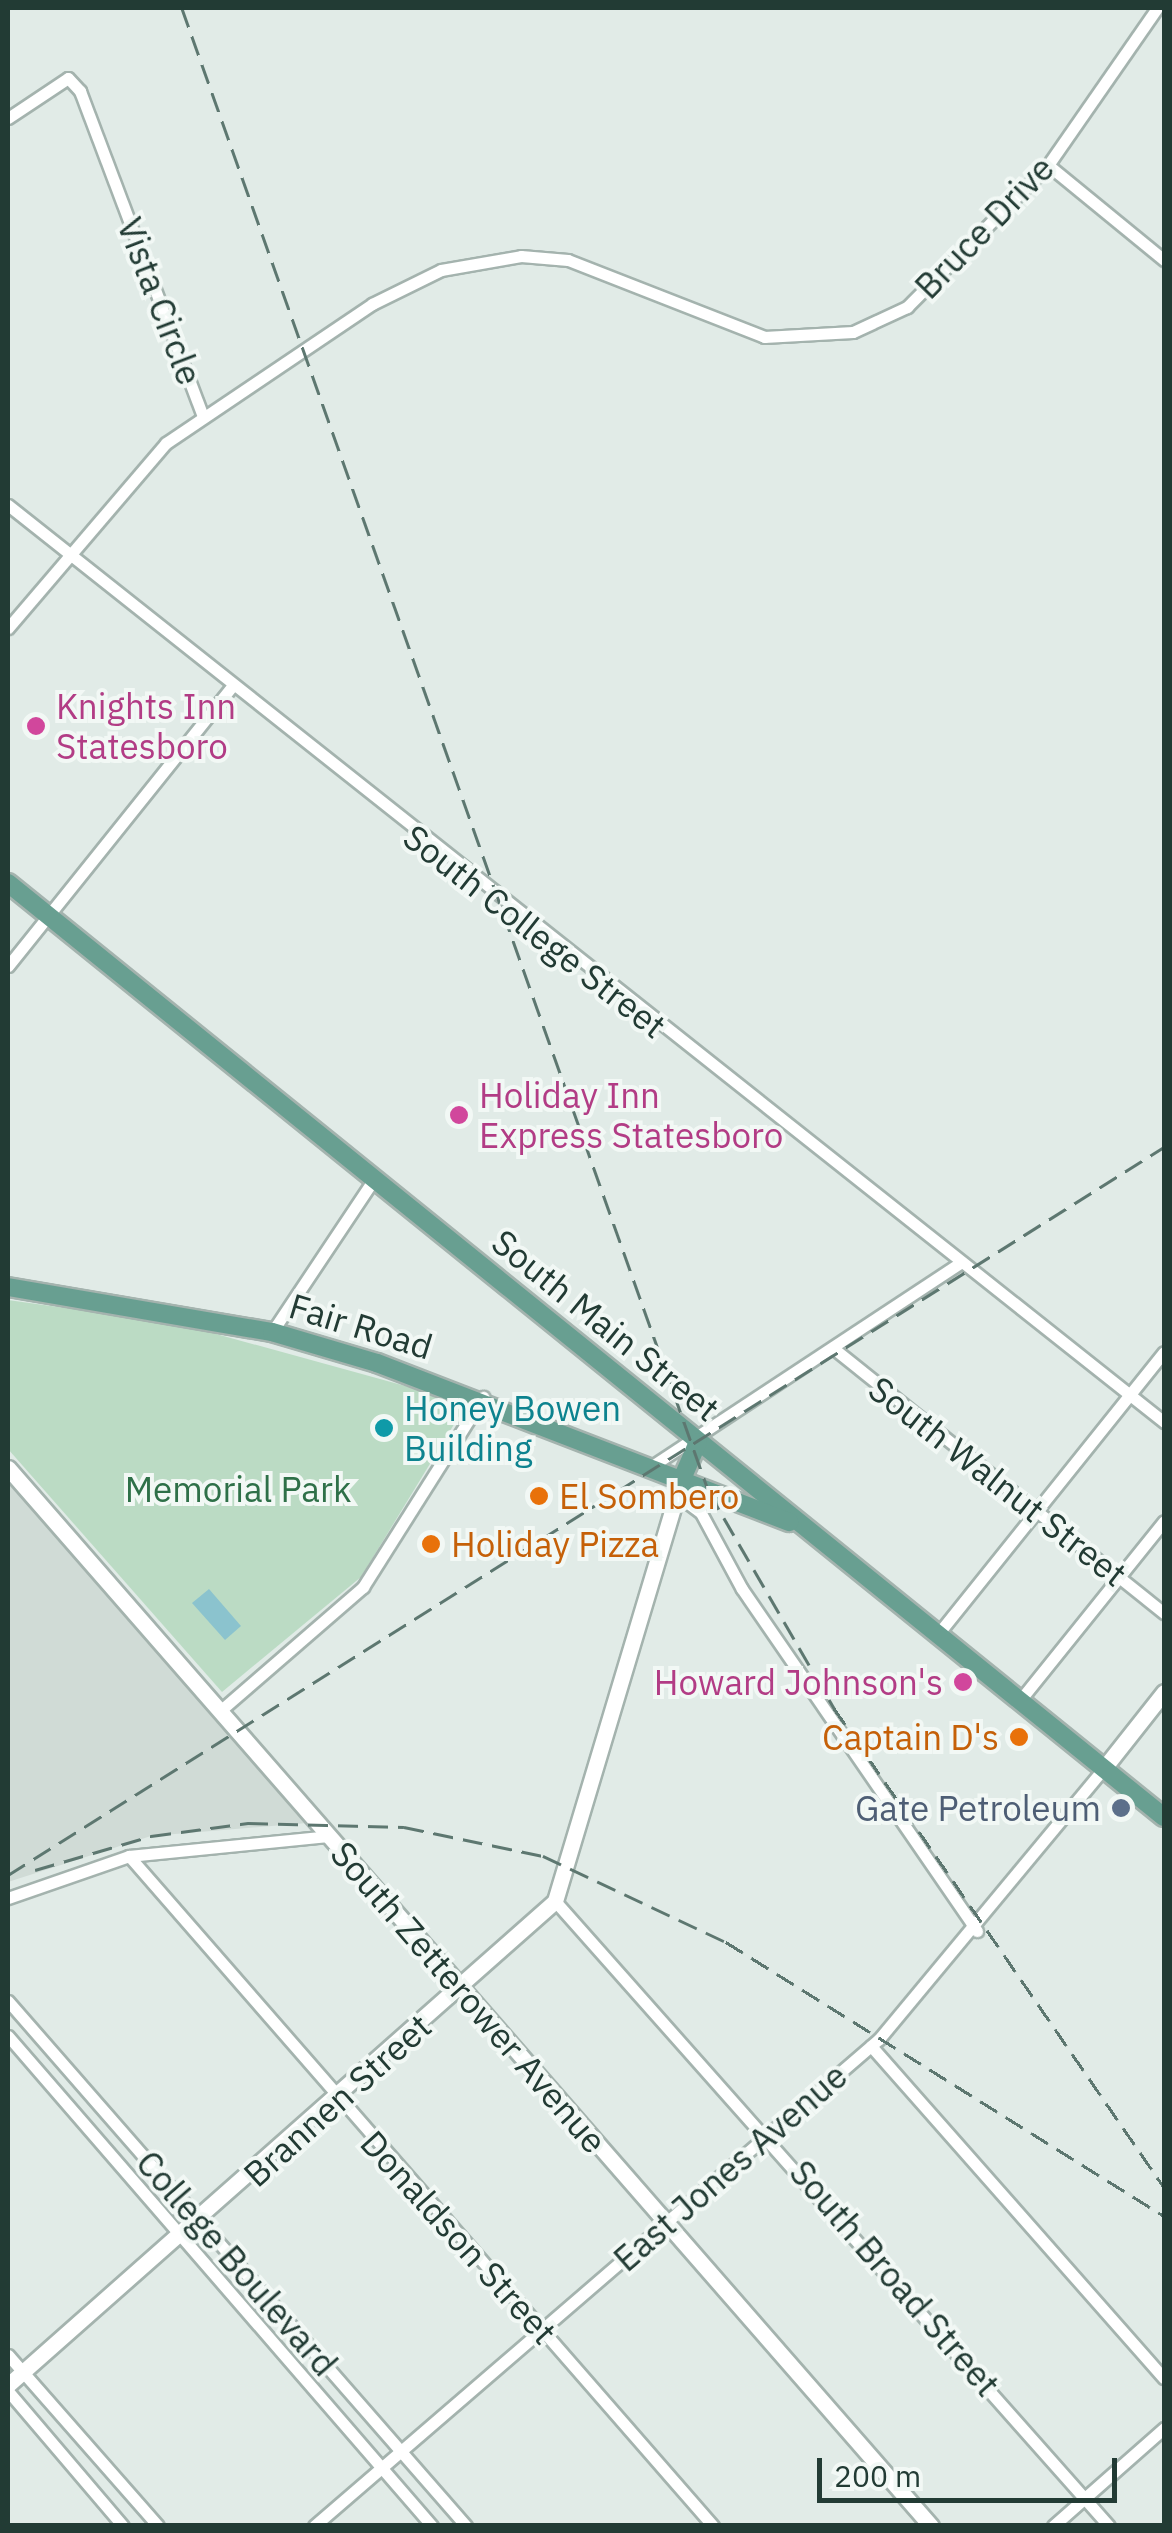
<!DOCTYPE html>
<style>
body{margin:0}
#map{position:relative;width:1172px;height:2533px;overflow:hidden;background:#e1ebe7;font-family:"IBM Plex Sans",sans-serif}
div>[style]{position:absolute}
.built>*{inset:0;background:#d0dbd6}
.green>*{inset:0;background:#bbdbc4}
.water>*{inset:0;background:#8bc3ce}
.roads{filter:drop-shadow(2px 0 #a4b3ae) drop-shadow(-2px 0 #a4b3ae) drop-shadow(0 2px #a4b3ae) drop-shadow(0 -2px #a4b3ae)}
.street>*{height:11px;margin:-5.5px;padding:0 5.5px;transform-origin:5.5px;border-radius:5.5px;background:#fff}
.secondary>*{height:15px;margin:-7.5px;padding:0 7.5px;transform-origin:7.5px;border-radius:7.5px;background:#fff}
.primary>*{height:18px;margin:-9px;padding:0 9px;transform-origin:9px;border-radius:9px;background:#689f91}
.rail>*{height:2.5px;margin-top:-1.25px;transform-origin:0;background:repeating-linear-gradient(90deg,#5d7770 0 20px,transparent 0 30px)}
.dots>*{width:28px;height:28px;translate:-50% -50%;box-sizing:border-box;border:5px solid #f2f8f5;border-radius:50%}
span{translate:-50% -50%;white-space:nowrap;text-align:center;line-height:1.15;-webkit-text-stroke:8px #f2f8f5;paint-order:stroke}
.street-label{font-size:35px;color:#223b34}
.hotel-label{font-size:35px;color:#b23c85}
.left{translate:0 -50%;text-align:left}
.right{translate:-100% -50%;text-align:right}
.culture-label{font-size:35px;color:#0d838f}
.park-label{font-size:35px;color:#2e7048}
.food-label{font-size:35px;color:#c56008}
.service-label{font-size:35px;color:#4e5e75}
.frame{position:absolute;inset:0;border:10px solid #223b34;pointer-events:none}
.scale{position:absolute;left:817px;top:2458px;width:300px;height:45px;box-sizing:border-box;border:5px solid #223b34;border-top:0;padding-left:12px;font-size:30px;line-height:35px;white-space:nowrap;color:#223b34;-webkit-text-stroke:8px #f2f8f5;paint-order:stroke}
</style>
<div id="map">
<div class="built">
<div style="clip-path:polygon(8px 1468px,319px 1822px,151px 1836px,8px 1882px)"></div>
</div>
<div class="green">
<div style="clip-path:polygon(8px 1300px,180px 1324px,467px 1403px,361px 1577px,222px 1692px,8px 1449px)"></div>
</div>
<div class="water">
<div style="clip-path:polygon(209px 1589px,241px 1626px,225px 1640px,192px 1603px)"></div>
</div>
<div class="roads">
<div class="street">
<div style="left:8px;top:118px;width:72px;rotate:-33.7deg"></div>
<div style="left:68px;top:78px;width:18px;rotate:47deg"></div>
<div style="left:80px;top:91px;width:345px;rotate:69.3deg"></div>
<div style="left:1048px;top:165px;width:150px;rotate:39.3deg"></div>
<div style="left:8px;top:505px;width:1476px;rotate:38.42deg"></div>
<div style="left:8px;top:628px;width:243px;rotate:-49.5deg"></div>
<div style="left:166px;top:443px;width:249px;rotate:-34deg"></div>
<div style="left:372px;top:304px;width:77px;rotate:-26.2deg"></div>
<div style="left:441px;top:270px;width:81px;rotate:-9.9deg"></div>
<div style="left:521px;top:256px;width:47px;rotate:4.9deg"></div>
<div style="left:568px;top:260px;width:211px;rotate:21.4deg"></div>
<div style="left:764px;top:337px;width:89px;rotate:-3.2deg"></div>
<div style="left:853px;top:332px;width:60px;rotate:-24.8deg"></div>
<div style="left:907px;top:307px;width:200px;rotate:-45.2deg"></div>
<div style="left:1048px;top:165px;width:191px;rotate:-55.2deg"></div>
<div style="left:8px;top:966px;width:356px;rotate:-51.3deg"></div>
<div style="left:272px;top:1332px;width:184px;rotate:-56.3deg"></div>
<div style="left:833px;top:1348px;width:424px;rotate:38.7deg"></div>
<div style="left:652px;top:1466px;width:370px;rotate:-33.4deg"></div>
<div style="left:676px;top:1494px;width:31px;rotate:37deg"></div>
<div style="left:701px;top:1513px;width:86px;rotate:61.7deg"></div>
<div style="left:742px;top:1589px;width:415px;rotate:55.5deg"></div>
<div style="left:938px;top:1634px;width:361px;rotate:-51.3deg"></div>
<div style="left:1021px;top:1699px;width:228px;rotate:-51.2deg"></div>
<div style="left:221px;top:1710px;width:188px;rotate:-40.9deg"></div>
<div style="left:363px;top:1587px;width:225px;rotate:-57.7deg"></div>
<div style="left:129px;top:1856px;width:889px;rotate:48.92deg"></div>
<div style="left:8px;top:1898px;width:128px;rotate:-19.1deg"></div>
<div style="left:129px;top:1856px;width:202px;rotate:-5.7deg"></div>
<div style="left:555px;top:1901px;width:835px;rotate:48.45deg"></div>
<div style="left:8px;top:2001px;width:697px;rotate:48.9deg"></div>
<div style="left:8px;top:2036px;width:648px;rotate:49.13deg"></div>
<div style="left:871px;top:2046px;width:443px;rotate:48.6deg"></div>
<div style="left:8px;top:2355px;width:227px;rotate:48.7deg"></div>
<div style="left:8px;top:2391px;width:177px;rotate:49.6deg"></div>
<div style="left:314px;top:2526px;width:746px;rotate:-40.76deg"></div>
<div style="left:879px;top:2039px;width:352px;rotate:-50.3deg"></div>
<div style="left:1053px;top:2526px;width:148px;rotate:-41.4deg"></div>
</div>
<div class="secondary">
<div style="left:8px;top:1468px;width:1404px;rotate:48.9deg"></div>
<div style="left:1104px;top:1768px;width:97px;rotate:-51.7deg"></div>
<div style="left:8px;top:2385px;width:730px;rotate:-41.5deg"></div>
<div style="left:555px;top:1901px;width:441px;rotate:-73.3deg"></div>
</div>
<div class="primary">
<div style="left:8px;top:883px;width:1486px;rotate:38.94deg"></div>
<div style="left:8px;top:1287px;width:268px;rotate:9.7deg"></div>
<div style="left:272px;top:1332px;width:109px;rotate:16.4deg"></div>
<div style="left:377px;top:1363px;width:442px;rotate:21.1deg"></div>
<div style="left:682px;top:1479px;width:40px;rotate:-66.6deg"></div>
</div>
</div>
<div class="rail">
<div style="left:182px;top:8px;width:1575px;rotate:70.45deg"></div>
<div style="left:709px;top:1492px;width:250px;rotate:59.9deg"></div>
<div style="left:834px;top:1708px;width:582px;rotate:55.44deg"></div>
<div style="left:35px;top:1870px;width:121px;rotate:-16.3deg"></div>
<div style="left:151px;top:1836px;width:98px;rotate:-7.6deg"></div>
<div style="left:248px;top:1823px;width:156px;rotate:1.5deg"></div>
<div style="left:404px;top:1827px;width:142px;rotate:11.8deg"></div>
<div style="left:543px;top:1856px;width:202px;rotate:25.2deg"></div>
<div style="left:726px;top:1942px;width:517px;rotate:32.03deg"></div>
<div style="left:8px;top:1875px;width:1366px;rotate:-32.2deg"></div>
</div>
<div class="dots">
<div style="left:36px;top:726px;background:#d1479c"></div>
<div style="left:459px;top:1115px;background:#d1479c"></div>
<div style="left:384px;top:1428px;background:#0f9aa8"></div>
<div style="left:539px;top:1496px;background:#e8710a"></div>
<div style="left:431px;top:1544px;background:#e8710a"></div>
<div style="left:963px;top:1682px;background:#d1479c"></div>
<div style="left:1019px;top:1737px;background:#e8710a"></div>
<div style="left:1121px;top:1808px;background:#5c6f8a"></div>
</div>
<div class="street-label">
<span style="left:984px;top:227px;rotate:-46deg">Bruce Drive</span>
<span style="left:160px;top:301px;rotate:69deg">Vista Circle</span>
<span style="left:535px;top:931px;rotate:38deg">South College Street</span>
<span style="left:606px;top:1325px;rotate:39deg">South Main Street</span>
<span style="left:361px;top:1326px;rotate:17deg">Fair Road</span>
<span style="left:998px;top:1481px;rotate:38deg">South Walnut Street</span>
<span style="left:469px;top:1997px;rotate:49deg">South Zetterower Avenue</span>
<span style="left:337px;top:2100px;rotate:-42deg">Brannen Street</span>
<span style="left:730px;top:2167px;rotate:-41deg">East Jones Avenue</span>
<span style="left:459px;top:2237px;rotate:48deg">Donaldson Street</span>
<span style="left:237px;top:2263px;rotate:49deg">College Boulevard</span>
<span style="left:895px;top:2278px;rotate:49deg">South Broad Street</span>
</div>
<div class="hotel-label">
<span class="left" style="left:56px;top:726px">Knights Inn<br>Statesboro</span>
<span class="left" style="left:479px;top:1115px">Holiday Inn<br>Express Statesboro</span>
<span class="right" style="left:943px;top:1682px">Howard Johnson's</span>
</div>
<div class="culture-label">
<span class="left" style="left:404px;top:1428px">Honey Bowen<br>Building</span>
</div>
<div class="park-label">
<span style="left:238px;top:1489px">Memorial Park</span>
</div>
<div class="food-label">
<span class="left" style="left:559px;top:1496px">El Sombero</span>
<span class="left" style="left:451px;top:1544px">Holiday Pizza</span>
<span class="right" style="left:999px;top:1737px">Captain D's</span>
</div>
<div class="service-label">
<span class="right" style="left:1101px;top:1808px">Gate Petroleum</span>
</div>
<div class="frame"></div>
<div class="scale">200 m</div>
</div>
